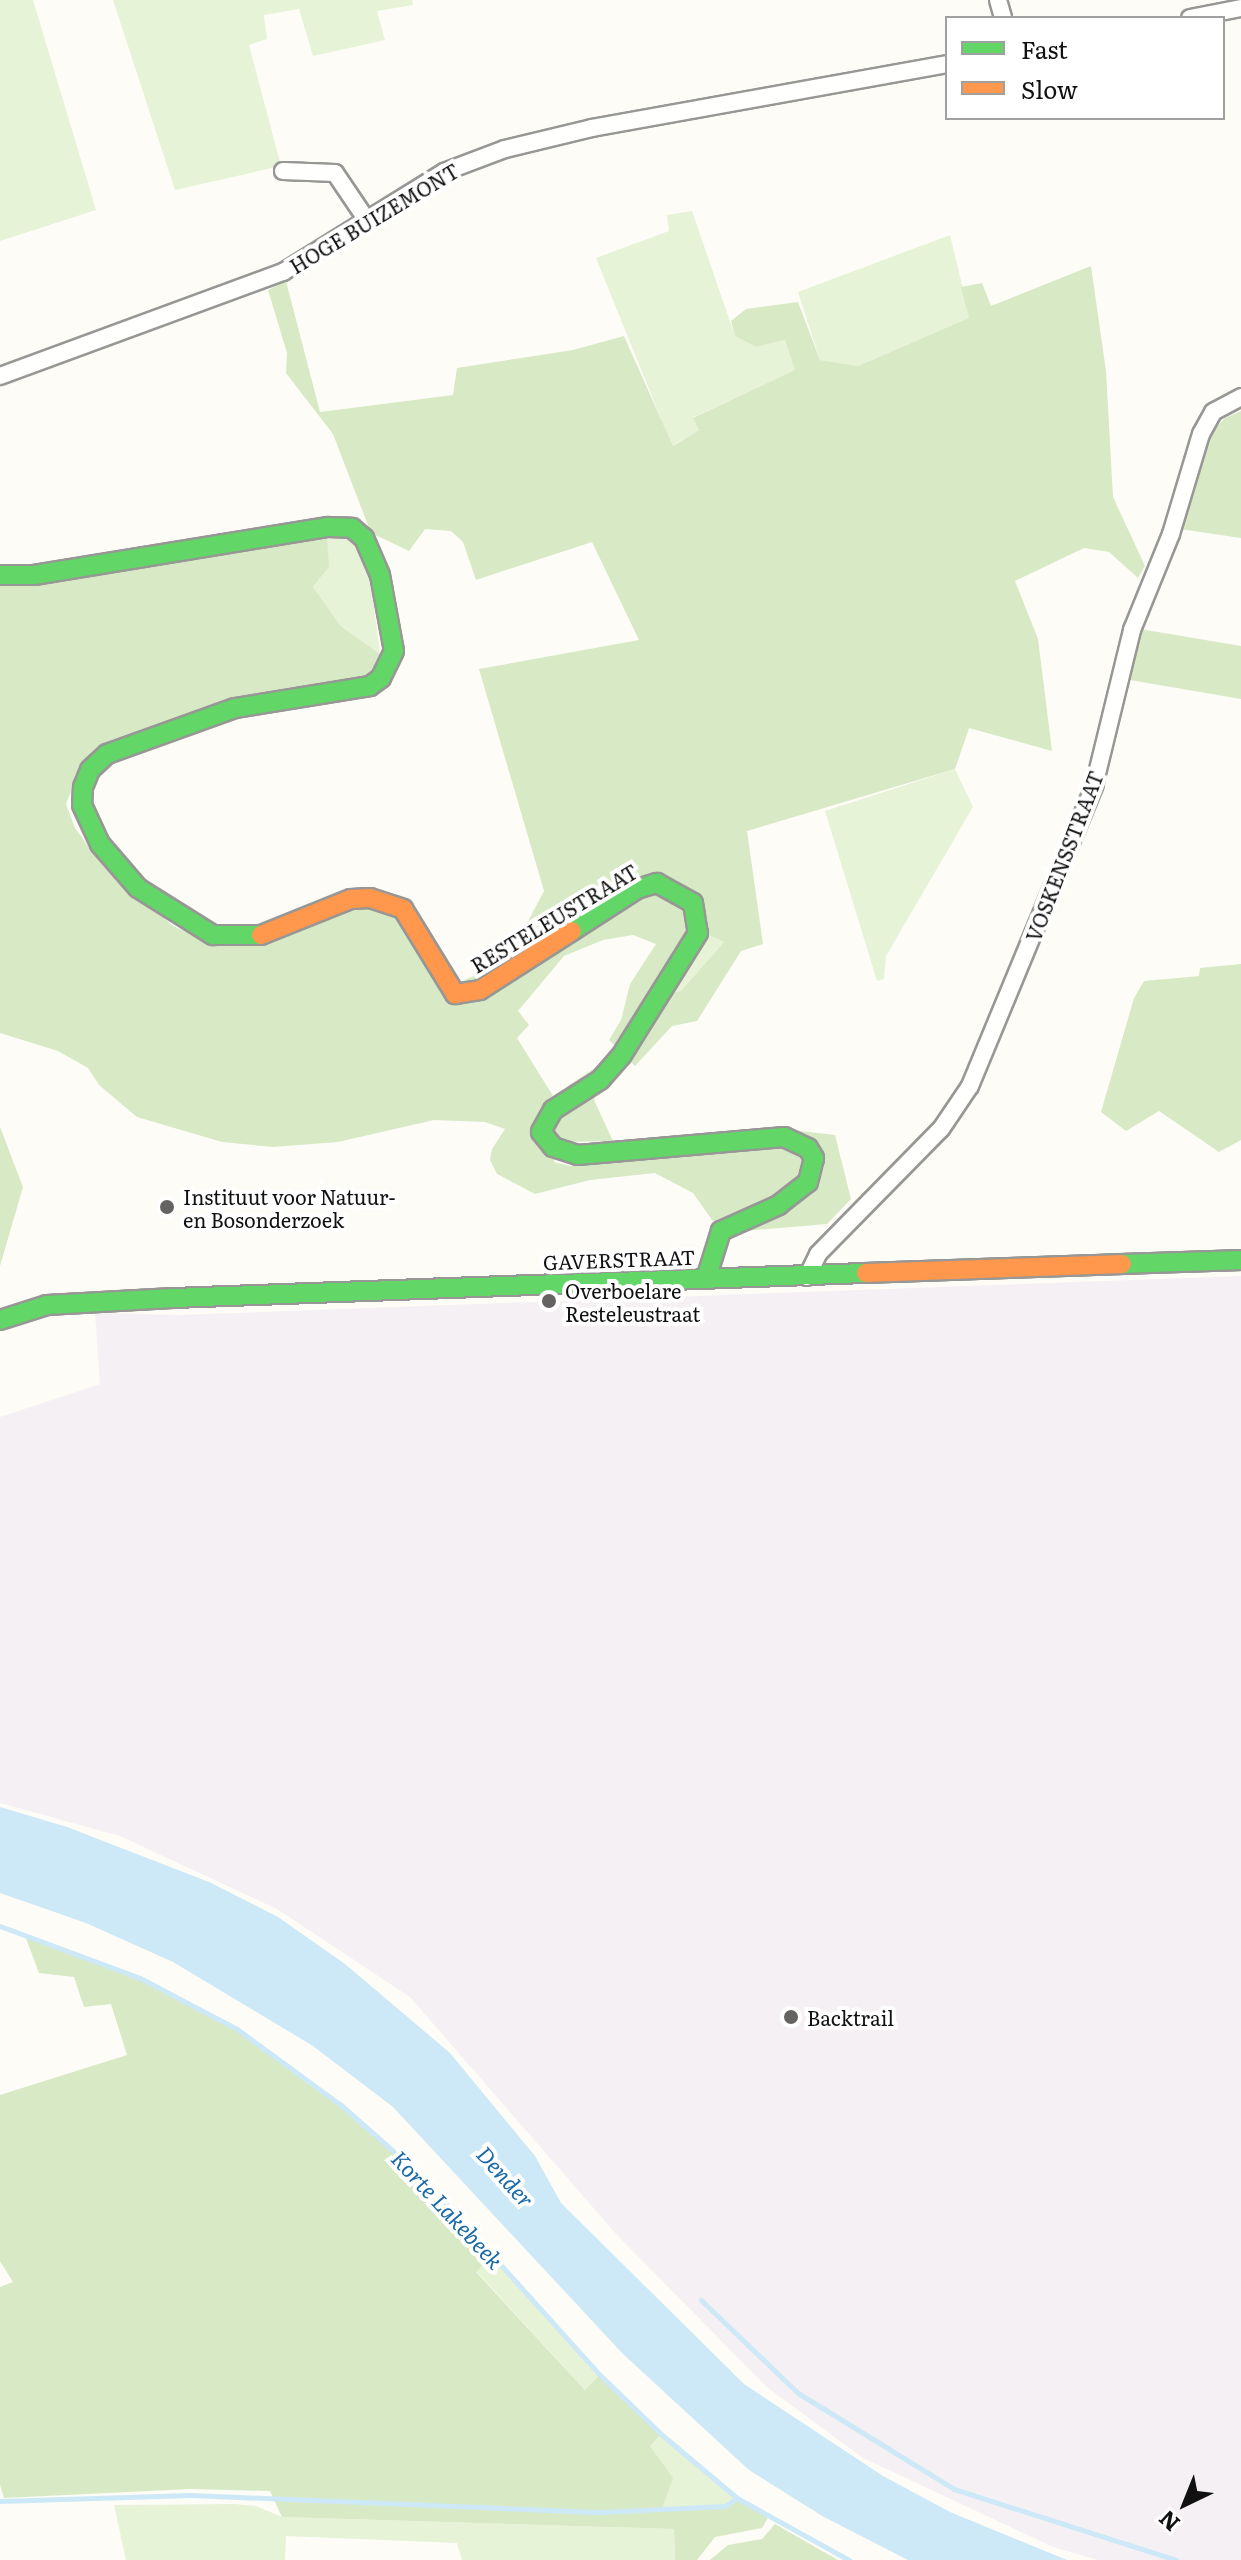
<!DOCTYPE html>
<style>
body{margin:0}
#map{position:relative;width:1241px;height:2560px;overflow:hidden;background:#fdfcf7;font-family:Literata,serif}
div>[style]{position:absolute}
.industrial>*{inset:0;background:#f5f0f3}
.green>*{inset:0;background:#e7f3d7}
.forest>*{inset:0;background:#d8eac5}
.water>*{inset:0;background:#cde8f7}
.stream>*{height:5px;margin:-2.5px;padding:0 2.5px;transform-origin:2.5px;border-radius:2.5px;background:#cde8f7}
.roads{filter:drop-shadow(2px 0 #979795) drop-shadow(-2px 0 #979795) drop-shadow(0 2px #979795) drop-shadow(0 -2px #979795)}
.street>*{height:16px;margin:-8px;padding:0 8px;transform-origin:8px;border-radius:8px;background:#fffffe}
.fast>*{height:18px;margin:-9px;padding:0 9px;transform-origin:9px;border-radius:9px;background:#63d668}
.slow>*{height:18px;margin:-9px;padding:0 9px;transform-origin:9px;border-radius:9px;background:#ff974d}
.dots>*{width:22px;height:22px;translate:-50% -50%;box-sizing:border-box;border:4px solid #fff;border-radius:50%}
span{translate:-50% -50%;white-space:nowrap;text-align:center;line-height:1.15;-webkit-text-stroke:8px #fff;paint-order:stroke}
.street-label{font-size:20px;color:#111}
.poi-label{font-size:20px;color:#111}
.left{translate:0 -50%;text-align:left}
.water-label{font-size:22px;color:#1768a6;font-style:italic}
.legend{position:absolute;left:945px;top:16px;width:280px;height:104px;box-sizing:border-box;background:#fff;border:2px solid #a0a0a0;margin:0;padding:10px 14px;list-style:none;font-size:24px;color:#111}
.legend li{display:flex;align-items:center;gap:16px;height:40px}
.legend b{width:40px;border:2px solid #a0a0a0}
.north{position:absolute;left:1145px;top:2464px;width:80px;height:80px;-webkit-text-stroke:6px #fff;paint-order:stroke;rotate:223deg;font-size:22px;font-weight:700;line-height:32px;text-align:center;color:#111}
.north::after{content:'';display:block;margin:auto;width:28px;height:36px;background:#111;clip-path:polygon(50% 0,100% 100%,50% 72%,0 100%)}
</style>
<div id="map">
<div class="industrial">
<div style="clip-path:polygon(1241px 1276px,1241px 2560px,1098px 2560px,1053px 2547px,863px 2458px,768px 2388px,617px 2235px,410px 1997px,277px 1909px,120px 1836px,0 1803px,0 1417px,100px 1384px,95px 1313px,178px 1315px)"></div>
</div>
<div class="green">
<div style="clip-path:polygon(0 0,33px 0,96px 210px,0 241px)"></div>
<div style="clip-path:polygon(113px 0,412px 0,413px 5px,377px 11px,385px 40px,313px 56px,299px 9px,264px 15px,267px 39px,249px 45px,281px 166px,175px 190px)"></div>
<div style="clip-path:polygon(692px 211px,735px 336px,756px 347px,785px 340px,796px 370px,694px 417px,699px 430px,672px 446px,596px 258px,669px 231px,667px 215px)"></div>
<div style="clip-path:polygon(950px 235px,970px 318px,858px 366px,820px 360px,798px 292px)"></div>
<div style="clip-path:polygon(318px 534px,352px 539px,369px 566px,380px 654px,341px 626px,313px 587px,329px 567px)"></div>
<div style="clip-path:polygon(955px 769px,973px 807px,886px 956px,884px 979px,877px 981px,825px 811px)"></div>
<div style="clip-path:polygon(705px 932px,724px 942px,681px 991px,672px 992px)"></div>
<div style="clip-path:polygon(491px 2257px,600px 2375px,586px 2391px,476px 2271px)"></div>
<div style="clip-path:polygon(661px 2434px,711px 2479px,737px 2498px,725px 2506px,661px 2510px,649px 2446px)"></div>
<div style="clip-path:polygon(235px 2504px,256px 2506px,282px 2517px,674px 2529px,675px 2560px,462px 2560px,457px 2543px,286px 2536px,285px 2560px,126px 2560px,114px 2505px)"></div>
</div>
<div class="forest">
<div style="clip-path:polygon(evenodd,1091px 266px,1106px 371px,1113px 497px,1145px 566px,1138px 578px,1109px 552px,1084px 548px,1015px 581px,1038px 639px,1052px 751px,969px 728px,955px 769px,747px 831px,763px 944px,741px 951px,697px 1021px,672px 1026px,635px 1066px,609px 1040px,621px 1020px,630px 984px,656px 944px,633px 935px,603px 940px,564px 956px,518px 1011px,529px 1025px,517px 1038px,553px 1096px,602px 1063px,594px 1100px,613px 1141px,559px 1142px,554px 1162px,570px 1166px,792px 1130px,835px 1135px,851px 1199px,827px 1224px,731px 1232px,712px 1220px,693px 1193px,655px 1173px,590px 1180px,535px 1194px,497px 1174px,490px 1160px,492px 1149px,505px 1129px,485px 1122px,434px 1120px,338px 1142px,273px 1147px,222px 1142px,137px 1117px,99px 1085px,88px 1068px,58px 1051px,0 1033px,0 581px,318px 534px,327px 538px,329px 567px,313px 587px,341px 626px,380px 654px,372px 674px,219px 704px,102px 744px,78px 774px,66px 804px,75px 828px,99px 861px,173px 926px,218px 946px,358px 902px,386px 910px,404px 923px,444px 996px,472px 1001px,464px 980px,506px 963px,544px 891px,479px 669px,639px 640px,592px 542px,476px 580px,463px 542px,451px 531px,425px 529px,409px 551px,371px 533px,333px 434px,286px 373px,287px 353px,268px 290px,286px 281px,320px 412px,453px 395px,457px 368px,573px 350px,624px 336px,673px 446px,699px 430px,693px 418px,795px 370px,785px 340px,756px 347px,735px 336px,731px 321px,746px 309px,798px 302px,820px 360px,858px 366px,969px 318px,961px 287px,982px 283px,991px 306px,1091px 266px,705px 933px,724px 942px,681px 991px,672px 992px,705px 933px)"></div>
<div style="clip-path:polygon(1241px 411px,1241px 538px,1180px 529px,1208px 436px,1225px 418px)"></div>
<div style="clip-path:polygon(1140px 629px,1241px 646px,1241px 699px,1130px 680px)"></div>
<div style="clip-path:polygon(1241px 964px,1241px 1140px,1219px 1152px,1159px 1111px,1126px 1131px,1101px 1112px,1134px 998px,1144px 981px,1199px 976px,1200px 968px)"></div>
<div style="clip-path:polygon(0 1127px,23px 1187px,0 1266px)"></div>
<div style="clip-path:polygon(24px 1933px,140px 1978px,237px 2029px,341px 2105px,418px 2173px,491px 2257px,476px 2272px,585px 2390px,600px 2375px,661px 2434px,650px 2446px,673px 2478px,662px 2509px,725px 2506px,737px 2498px,768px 2518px,762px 2528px,715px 2537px,697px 2560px,675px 2560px,674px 2529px,282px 2517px,270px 2491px,190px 2489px,4px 2498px,0 2485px,0 2287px,13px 2282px,0 2261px,0 2095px,127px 2055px,111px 2004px,84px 2007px,74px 1977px,39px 1973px)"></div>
<div style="clip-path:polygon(775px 2524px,838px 2560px,710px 2560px,728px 2545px,762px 2539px)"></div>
</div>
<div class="water">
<div style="clip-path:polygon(0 1807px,67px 1827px,209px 1882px,278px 1917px,345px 1964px,450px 2053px,535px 2156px,561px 2203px,744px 2384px,883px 2476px,950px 2512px,1067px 2560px,908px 2560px,824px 2517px,749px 2470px,623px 2354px,393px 2107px,313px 2046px,173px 1962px,86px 1923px,0 1893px)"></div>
</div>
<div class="stream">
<div style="left:0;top:1926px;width:149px;rotate:20.4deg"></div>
<div style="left:140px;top:1978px;width:110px;rotate:27.7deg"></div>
<div style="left:237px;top:2029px;width:129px;rotate:36.2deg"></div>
<div style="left:341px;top:2105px;width:103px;rotate:41.4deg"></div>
<div style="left:418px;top:2173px;width:272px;rotate:48deg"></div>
<div style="left:600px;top:2375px;width:85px;rotate:44deg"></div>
<div style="left:661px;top:2434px;width:99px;rotate:40.1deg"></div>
<div style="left:737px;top:2498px;width:128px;rotate:29deg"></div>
<div style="left:701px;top:2300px;width:134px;rotate:43.8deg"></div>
<div style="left:798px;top:2393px;width:183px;rotate:31.6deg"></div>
<div style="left:954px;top:2489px;width:233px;rotate:17.7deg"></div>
<div style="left:0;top:2501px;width:191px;rotate:-1.8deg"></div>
<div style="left:191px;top:2495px;width:410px;rotate:2.4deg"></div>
<div style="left:601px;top:2512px;width:124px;rotate:-2.8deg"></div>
<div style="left:725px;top:2506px;width:14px;rotate:-34deg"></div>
</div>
<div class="roads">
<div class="street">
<div style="left:998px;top:0;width:19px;rotate:74deg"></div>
<div style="left:1190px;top:18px;width:52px;rotate:-11.1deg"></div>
<div style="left:283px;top:171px;width:52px;rotate:2.2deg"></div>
<div style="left:335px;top:173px;width:55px;rotate:56deg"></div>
<div style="left:0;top:376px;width:302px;rotate:-20.2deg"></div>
<div style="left:283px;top:272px;width:190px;rotate:-31.8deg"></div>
<div style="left:444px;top:172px;width:65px;rotate:-20.7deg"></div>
<div style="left:505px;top:149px;width:89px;rotate:-13.6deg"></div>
<div style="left:592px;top:128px;width:361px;rotate:-10.2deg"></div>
<div style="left:807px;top:1277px;width:25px;rotate:-64deg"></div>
<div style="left:818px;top:1254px;width:175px;rotate:-45.5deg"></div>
<div style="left:941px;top:1129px;width:52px;rotate:-56deg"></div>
<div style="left:970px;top:1086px;width:325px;rotate:-67.5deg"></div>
<div style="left:1094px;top:786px;width:161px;rotate:-76.3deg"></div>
<div style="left:1132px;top:630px;width:104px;rotate:-67.9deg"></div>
<div style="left:1171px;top:534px;width:104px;rotate:-73.3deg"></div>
<div style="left:1201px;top:434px;width:25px;rotate:-61deg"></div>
<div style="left:1213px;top:412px;width:32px;rotate:-28deg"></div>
</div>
<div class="fast">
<div style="left:0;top:575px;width:34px"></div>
<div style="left:34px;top:575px;width:298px;rotate:-9.3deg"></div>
<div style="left:328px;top:527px;width:24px;rotate:2deg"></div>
<div style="left:352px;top:528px;width:16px;rotate:40deg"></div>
<div style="left:364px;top:538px;width:40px;rotate:66.6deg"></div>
<div style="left:380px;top:575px;width:77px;rotate:79.6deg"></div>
<div style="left:394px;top:651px;width:30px;rotate:116deg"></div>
<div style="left:381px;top:678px;width:14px;rotate:144deg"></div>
<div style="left:370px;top:686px;width:137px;rotate:170.7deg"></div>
<div style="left:235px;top:708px;width:136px;rotate:160.2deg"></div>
<div style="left:107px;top:754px;width:23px;rotate:137deg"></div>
<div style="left:90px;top:770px;width:18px;rotate:112deg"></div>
<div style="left:83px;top:787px;width:18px;rotate:93deg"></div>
<div style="left:82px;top:805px;width:43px;rotate:65.2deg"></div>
<div style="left:100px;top:844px;width:58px;rotate:49.2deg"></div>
<div style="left:138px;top:888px;width:89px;rotate:32.1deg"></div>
<div style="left:213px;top:935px;width:48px"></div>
<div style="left:572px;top:931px;width:77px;rotate:-32.9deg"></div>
<div style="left:637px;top:889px;width:21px;rotate:-17deg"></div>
<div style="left:657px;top:883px;width:41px;rotate:29.1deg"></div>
<div style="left:693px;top:903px;width:30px;rotate:81deg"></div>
<div style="left:698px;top:933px;width:145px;rotate:122deg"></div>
<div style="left:621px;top:1056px;width:32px;rotate:131deg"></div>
<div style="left:600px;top:1080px;width:56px;rotate:147.4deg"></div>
<div style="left:553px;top:1110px;width:25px;rotate:119deg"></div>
<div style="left:541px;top:1132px;width:19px;rotate:51deg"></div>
<div style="left:553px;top:1147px;width:26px;rotate:18deg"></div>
<div style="left:578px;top:1155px;width:207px;rotate:-5deg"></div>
<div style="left:784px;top:1137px;width:26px;rotate:25deg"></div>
<div style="left:808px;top:1148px;width:12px;rotate:59deg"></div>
<div style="left:814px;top:1158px;width:25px;rotate:104deg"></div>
<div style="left:808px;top:1182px;width:37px;rotate:142deg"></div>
<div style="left:779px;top:1205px;width:64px;rotate:155.9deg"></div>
<div style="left:721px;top:1231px;width:50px;rotate:107.4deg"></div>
<div style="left:1122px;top:1264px;width:119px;rotate:-1.9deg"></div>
<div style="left:0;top:1320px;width:49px;rotate:-17.7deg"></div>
<div style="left:47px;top:1305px;width:126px;rotate:-3.2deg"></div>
<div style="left:173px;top:1298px;width:693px;rotate:-2.07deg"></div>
</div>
<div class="slow">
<div style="left:261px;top:935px;width:97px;rotate:-21.8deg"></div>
<div style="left:351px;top:899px;width:19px;rotate:-3deg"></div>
<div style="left:370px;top:898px;width:35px;rotate:18deg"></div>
<div style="left:403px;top:909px;width:100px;rotate:58.5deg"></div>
<div style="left:455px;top:994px;width:25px;rotate:-9deg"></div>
<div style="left:480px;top:990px;width:109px;rotate:-32.7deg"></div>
<div style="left:866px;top:1273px;width:256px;rotate:-2deg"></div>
</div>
</div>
<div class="dots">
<div style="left:167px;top:1207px;background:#646362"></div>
<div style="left:549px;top:1301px;background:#646362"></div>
<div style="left:791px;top:2017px;background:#646362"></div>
</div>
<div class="street-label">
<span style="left:374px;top:218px;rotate:-31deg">HOGE BUIZEMONT</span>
<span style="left:1064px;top:856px;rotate:-69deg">VOSKENSSTRAAT</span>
<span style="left:554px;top:918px;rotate:-31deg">RESTELEUSTRAAT</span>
<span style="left:619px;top:1259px;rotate:-2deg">GAVERSTRAAT</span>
</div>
<div class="poi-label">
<span class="left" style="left:183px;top:1208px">Instituut voor Natuur-<br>en Bosonderzoek</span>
<span class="left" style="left:565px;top:1302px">Overboelare<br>Resteleustraat</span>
<span class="left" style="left:807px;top:2017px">Backtrail</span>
</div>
<div class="water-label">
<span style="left:506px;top:2176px;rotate:48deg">Dender</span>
<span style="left:448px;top:2209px;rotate:47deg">Korte Lakebeek</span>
</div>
<ul class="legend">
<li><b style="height:10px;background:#63d668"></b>Fast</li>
<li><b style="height:10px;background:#ff974d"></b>Slow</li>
</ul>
<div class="north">N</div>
</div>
